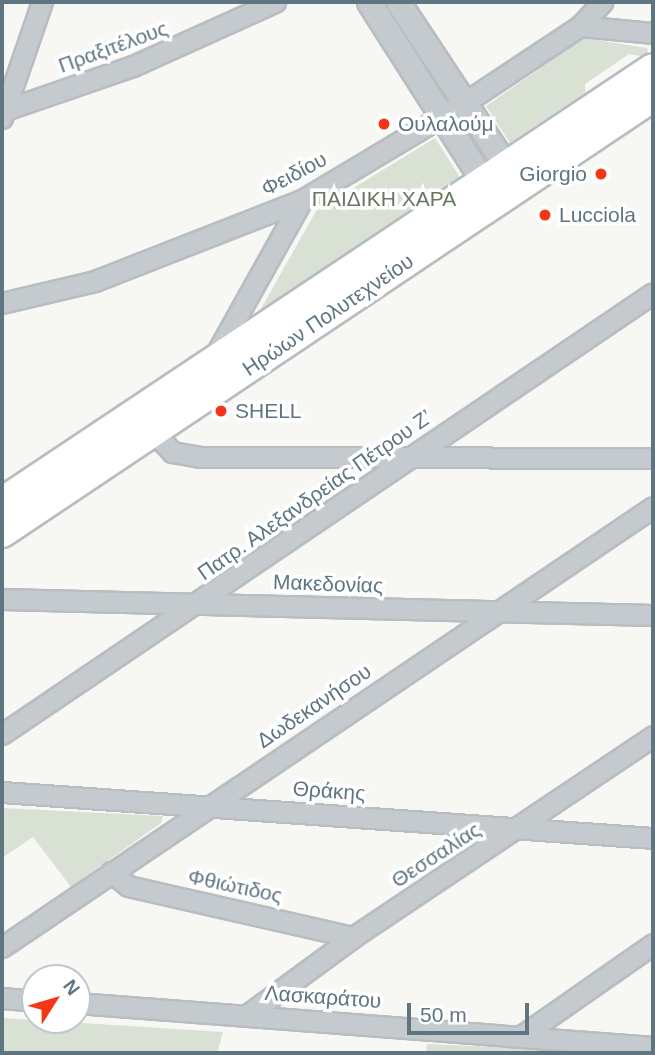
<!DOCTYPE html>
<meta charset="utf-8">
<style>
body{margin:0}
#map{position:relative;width:655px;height:1055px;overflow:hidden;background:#f7f7f4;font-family:Helvetica,sans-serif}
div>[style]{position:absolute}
.green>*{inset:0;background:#d9e0d4}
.roads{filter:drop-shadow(2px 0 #b7bdc0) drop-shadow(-2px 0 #b7bdc0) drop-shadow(0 2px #b7bdc0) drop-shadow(0 -2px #b7bdc0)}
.minor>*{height:19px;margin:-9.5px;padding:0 9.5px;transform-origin:9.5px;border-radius:9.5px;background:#c4cacd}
.tertiary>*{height:23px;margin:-11.5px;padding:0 11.5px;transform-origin:11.5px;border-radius:11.5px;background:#c4cacd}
.primary>*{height:30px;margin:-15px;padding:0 15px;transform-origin:15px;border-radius:15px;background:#fff}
.dots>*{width:19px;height:19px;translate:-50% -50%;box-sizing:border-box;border:4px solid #fff;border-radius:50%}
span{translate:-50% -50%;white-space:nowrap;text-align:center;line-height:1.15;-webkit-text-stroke:7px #fff;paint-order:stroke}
.street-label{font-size:21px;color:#5f7682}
.poi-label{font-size:21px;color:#5f7682}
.left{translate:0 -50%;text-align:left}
.right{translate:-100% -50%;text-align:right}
.park-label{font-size:21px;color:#66795f}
.frame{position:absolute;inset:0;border:4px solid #5f7682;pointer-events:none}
.north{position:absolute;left:21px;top:964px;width:70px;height:70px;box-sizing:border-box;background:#fff;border:2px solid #bfc8cd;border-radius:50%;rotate:53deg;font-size:19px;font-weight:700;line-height:28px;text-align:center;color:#5f7682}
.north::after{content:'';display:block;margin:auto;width:24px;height:32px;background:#f43617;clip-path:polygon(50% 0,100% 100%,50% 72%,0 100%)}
.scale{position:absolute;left:407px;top:1003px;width:122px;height:32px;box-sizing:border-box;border:4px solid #5f7682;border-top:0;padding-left:9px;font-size:21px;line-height:24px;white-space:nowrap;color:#5f7682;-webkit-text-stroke:5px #fff;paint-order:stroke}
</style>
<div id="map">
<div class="green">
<div style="clip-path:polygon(380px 2px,390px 2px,450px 94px,442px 98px)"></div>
<div style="clip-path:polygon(584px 38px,647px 48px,648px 52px,646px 57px,629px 54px,585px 84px,585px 93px,510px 143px,486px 106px)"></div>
<div style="clip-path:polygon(466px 121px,491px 161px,485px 165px,459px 126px)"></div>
<div style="clip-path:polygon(435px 138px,461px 179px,258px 314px,316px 211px)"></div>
<div style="clip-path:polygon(2px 808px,163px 816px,161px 823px,71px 887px,33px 837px,2px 858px)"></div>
<div style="clip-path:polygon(2px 1018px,35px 1020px,223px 1032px,217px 1053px,2px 1053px)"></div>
<div style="clip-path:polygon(427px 1044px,582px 1051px,595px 1053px,426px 1053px)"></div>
</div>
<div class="roads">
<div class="minor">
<div style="left:580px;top:26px;width:73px;rotate:5.5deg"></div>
<div style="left:2px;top:111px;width:139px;rotate:-19deg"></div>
<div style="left:133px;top:66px;width:156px;rotate:-24.3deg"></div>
<div style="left:2px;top:118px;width:123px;rotate:-71deg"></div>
<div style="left:2px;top:303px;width:96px;rotate:-13.3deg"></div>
<div style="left:95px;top:281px;width:222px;rotate:-21.4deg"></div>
<div style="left:302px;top:200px;width:189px;rotate:-30.9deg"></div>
<div style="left:464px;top:103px;width:139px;rotate:-33.6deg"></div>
<div style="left:580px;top:26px;width:33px;rotate:-47deg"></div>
<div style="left:213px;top:359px;width:182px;rotate:-60.8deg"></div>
<div style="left:153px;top:432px;width:28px;rotate:46deg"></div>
<div style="left:172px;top:452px;width:27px;rotate:10deg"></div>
<div style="left:199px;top:457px;width:454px;rotate:0.1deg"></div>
<div style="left:2px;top:599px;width:651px;rotate:1.41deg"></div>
<div style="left:2px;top:734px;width:786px;rotate:-34.11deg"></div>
<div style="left:2px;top:792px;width:653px;rotate:4.04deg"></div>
<div style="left:111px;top:872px;width:22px;rotate:39deg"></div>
<div style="left:128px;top:886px;width:231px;rotate:12.8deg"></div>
<div style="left:2px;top:947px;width:786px;rotate:-34.05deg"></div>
<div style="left:2px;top:998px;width:33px;rotate:5deg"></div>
<div style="left:77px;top:1003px;width:578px;rotate:4.37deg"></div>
<div style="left:247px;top:1015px;width:132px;rotate:-36.3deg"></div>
<div style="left:353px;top:937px;width:361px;rotate:-33.8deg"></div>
<div style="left:524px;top:1034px;width:157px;rotate:-34.9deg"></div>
</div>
<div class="tertiary">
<div style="left:369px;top:2px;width:212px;rotate:57.5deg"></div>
<div style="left:398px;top:2px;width:196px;rotate:56.6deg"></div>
</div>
<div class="primary">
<div style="left:2px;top:503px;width:782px;rotate:-33.69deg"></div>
<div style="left:2px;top:532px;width:784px;rotate:-33.81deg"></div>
</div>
</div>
<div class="dots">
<div style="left:384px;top:124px;background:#f43617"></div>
<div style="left:601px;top:174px;background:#f43617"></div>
<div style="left:545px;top:215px;background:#f43617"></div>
<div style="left:221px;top:411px;background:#f43617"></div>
</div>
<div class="street-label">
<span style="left:113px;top:47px;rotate:-20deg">Πραξιτέλους</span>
<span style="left:294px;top:174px;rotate:-28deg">Φειδίου</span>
<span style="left:328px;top:315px;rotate:-34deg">Ηρώων Πολυτεχνείου</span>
<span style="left:315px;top:495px;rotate:-35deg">Πατρ. Αλεξανδρείας Πέτρου Ζ’</span>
<span style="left:328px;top:584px;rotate:2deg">Μακεδονίας</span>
<span style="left:314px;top:706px;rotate:-34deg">Δωδεκανήσου</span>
<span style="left:329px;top:791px;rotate:4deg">Θράκης</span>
<span style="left:436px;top:855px;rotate:-33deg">Θεσσαλίας</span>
<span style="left:235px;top:886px;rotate:12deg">Φθιώτιδος</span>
<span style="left:323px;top:997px;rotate:4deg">Λασκαράτου</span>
</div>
<div class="poi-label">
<span class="left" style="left:398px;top:124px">Ουλαλούμ</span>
<span class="right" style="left:587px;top:174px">Giorgio</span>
<span class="left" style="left:559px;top:215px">Lucciola</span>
<span class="left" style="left:235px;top:411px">SHELL</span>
</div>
<div class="park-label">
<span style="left:384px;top:199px">ΠΑΙΔΙΚΗ ΧΑΡΑ</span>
</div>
<div class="frame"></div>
<div class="north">N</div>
<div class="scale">50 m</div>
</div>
